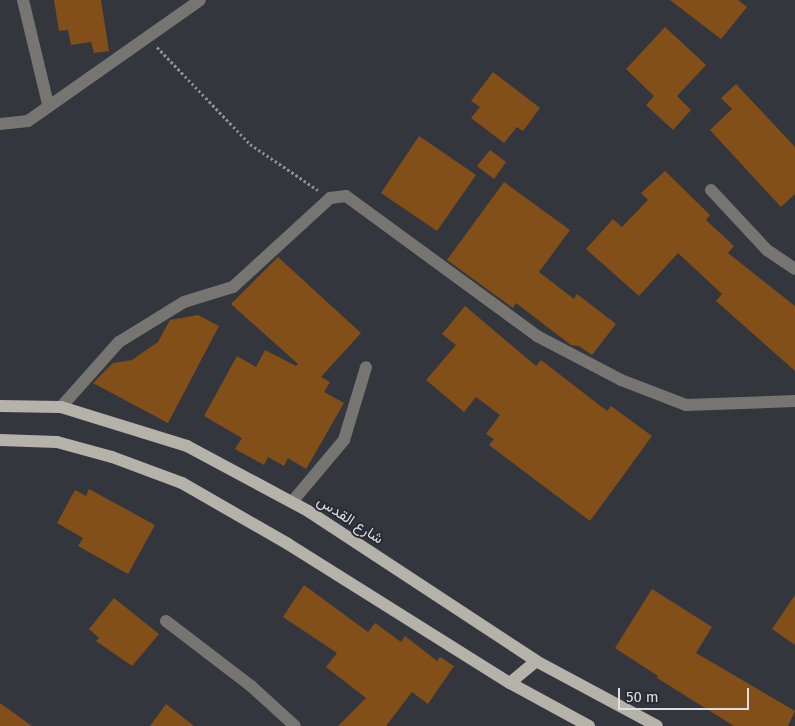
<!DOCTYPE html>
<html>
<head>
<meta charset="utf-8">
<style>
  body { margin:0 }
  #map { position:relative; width:795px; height:726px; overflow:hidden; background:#34363e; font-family:"Fira Sans",Vazirmatn,sans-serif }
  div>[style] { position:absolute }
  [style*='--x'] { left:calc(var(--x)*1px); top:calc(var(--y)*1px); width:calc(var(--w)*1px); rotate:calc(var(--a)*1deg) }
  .building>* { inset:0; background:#824f18 }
  .path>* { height:3px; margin-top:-1.5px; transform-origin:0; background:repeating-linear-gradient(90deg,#8e9096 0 2.5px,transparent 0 5px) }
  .minor>* { height:12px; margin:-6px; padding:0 6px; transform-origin:6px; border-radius:6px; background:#767571 }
  .major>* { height:12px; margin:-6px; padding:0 6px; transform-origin:6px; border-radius:6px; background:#b5b2aa }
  span { translate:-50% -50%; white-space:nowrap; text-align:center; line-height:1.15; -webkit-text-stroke:4px #2a2c33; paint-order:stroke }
  .street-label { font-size:15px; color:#dddfe4 }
  .scale { position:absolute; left:618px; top:688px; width:131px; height:22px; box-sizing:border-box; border:2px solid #dddfe4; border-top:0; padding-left:6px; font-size:15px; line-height:18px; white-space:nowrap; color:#dddfe4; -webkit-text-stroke:4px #2a2c33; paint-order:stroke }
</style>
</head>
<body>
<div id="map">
  <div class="building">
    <i style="clip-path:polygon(54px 0,101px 0,109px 51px,94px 53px,91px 42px,71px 45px,68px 30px,59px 31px)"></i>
    <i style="clip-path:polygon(670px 0,738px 0,747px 7px,721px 39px)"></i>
    <i style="clip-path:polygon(665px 27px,706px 65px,677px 96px,691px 110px,673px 130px,646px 105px,654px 96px,626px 69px)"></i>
    <i style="clip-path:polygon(493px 72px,540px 108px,523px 131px,517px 127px,504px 143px,471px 118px,480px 107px,471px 101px)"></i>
    <i style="clip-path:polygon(736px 84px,795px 147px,795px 194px,781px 207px,710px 130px,732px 109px,721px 98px)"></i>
    <i style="clip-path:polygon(419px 136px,476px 175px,437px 231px,381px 193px)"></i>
    <i style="clip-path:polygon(490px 150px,506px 162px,494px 179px,477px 166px)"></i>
    <i style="clip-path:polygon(665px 171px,710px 215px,706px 220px,734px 246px,728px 253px,795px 306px,795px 371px,716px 301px,722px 294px,678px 253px,639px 296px,586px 249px,613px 219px,622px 227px,648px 200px,641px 193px)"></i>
    <i style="clip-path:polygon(504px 182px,570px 230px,539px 272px,574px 299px,577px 294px,616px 324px,592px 355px,579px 346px,571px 345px,516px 303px,513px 308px,447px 260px)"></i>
    <i style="clip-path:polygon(278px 257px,361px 333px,321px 377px,330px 382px,324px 392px,344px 403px,306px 469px,288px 458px,284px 466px,268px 457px,264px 465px,235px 449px,242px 438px,204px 416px,237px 356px,256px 367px,265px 350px,296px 366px,298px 364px,231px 304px)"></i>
    <i style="clip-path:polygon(465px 306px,536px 366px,541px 360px,607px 411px,611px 406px,652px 436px,590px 521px,489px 445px,494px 439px,486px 434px,500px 415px,476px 397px,464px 412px,426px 380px,456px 345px,442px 334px)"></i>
    <i style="clip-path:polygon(198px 315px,219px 326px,168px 423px,93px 383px,113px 363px,132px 360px,158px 342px,170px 320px)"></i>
    <i style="clip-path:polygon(89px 489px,155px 525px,128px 574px,78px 546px,83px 538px,57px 523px,75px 490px,86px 496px)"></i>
    <i style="clip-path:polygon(304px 585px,368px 632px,375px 623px,401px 642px,405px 636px,437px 661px,440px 657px,454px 666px,428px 704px,412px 692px,386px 726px,338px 726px,366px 698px,326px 667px,337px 653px,283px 617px)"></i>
    <i style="clip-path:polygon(652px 589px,712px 627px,696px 653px,795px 711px,788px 726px,734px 726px,657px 678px,658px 676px,615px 648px)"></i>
    <i style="clip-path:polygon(795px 595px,795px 645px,772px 629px)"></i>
    <i style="clip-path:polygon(114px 598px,159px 634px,132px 666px,96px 641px,99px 638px,89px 629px)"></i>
    <i style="clip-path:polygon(0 703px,32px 726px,0 726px)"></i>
    <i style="clip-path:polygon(166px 704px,194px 726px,150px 726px)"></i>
  </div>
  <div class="path">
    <i style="--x:157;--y:47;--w:134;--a:46.2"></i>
    <i style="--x:250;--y:144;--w:82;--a:34.1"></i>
  </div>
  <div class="minor">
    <i style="--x:23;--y:0;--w:107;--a:76.5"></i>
    <i style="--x:0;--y:124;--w:28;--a:-6"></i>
    <i style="--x:28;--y:121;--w:210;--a:-35.1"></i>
    <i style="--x:711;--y:190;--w:82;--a:47"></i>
    <i style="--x:767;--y:250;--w:34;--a:34"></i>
    <i style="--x:61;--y:407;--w:87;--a:-48.3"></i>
    <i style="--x:119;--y:342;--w:76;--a:-31.6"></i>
    <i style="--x:184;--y:302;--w:51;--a:-17"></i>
    <i style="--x:233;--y:287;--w:132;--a:-42.5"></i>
    <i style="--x:330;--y:198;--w:16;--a:-7"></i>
    <i style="--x:346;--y:196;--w:237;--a:36.2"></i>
    <i style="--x:537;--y:336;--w:95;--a:27.6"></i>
    <i style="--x:621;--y:380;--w:70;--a:21"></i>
    <i style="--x:686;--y:405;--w:109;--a:-2.1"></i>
    <i style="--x:292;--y:502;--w:81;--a:-50"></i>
    <i style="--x:344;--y:440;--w:76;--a:-73.2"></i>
    <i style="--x:166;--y:621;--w:107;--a:37.4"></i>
    <i style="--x:251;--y:686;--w:59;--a:42.3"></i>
  </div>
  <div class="major">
    <i style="--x:0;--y:406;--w:61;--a:0.9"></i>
    <i style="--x:61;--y:407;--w:132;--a:17.2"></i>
    <i style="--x:187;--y:446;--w:137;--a:28.2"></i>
    <i style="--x:308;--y:511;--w:273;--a:33.3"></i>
    <i style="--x:536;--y:661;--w:137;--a:28.2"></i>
    <i style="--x:0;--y:440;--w:57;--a:2"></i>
    <i style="--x:57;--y:442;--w:57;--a:15.3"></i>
    <i style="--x:112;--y:457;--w:75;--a:20.4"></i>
    <i style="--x:182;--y:483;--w:122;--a:29.9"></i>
    <i style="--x:288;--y:544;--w:262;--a:32.1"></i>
    <i style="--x:510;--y:683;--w:90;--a:28.6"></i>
    <i style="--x:510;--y:683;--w:34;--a:-40"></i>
  </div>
  <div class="street-label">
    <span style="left:350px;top:520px;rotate:33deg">شارع القدس</span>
  </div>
  <div class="scale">50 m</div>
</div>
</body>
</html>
